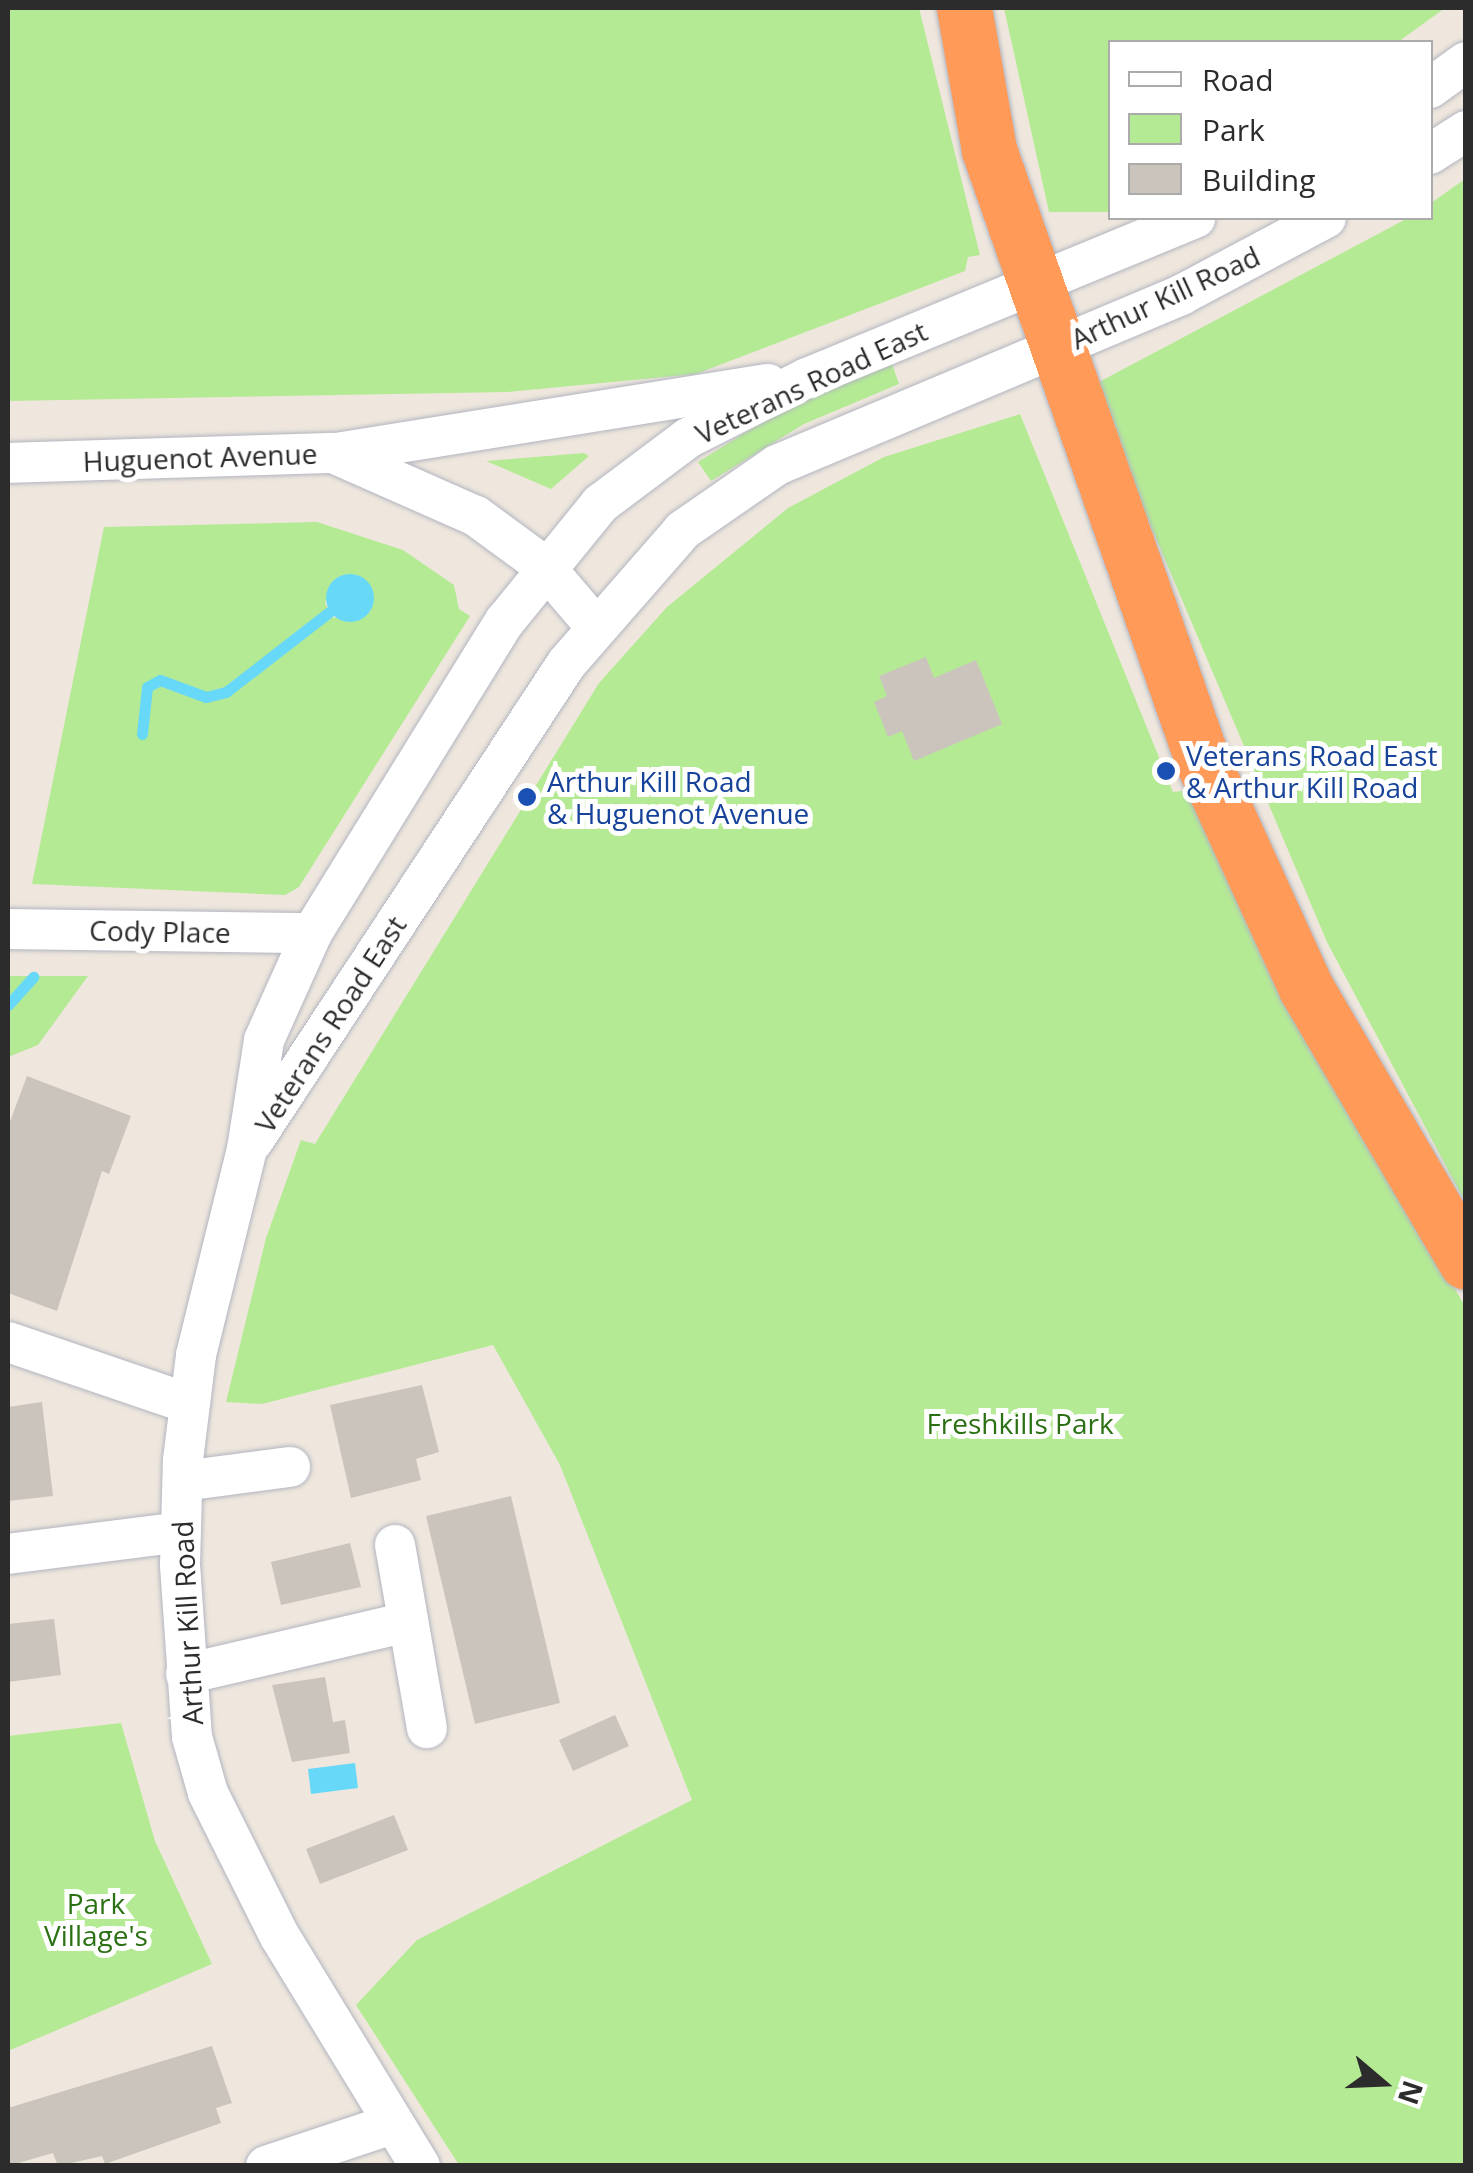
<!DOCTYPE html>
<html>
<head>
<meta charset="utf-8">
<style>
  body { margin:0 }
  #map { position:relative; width:1473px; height:2173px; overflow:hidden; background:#efe7dd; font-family:"Open Sans",sans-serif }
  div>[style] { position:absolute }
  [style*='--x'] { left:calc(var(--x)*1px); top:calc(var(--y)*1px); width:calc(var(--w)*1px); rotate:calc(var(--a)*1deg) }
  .green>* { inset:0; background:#b5ea95 }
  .water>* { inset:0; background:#68d8f9 }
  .round { border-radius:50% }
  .stream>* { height:11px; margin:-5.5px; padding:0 5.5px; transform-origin:5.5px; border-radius:5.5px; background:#68d8f9 }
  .building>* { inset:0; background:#cac4bd }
  .roads { filter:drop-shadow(0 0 2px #b1b5c1) drop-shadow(0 0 2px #b1b5c1) }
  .minor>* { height:40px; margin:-20px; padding:0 20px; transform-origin:20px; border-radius:20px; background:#fff }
  .highway>* { height:55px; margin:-27.5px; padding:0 27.5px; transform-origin:27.5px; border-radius:27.5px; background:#ff9a58 }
  .dots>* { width:28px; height:28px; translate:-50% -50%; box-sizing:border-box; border:5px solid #fff; border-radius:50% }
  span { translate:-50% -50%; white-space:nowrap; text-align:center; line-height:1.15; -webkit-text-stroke:10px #fff; paint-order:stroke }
  .street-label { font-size:28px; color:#2c2c2c }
  .transit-label { font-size:28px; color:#164399 }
  .left { translate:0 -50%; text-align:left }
  .park-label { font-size:28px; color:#2b7114 }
  .frame { position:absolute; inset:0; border:10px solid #2c2c2c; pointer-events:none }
  .legend { position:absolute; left:1108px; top:40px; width:325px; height:180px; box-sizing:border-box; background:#fff; border:2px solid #ababab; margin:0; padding:12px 18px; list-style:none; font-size:30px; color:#2c2c2c }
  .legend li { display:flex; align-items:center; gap:20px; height:50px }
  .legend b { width:50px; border:2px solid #ababab }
  .north { position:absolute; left:1333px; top:2033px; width:100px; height:100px; -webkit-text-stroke:8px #fff; paint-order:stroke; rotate:109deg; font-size:28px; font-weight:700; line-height:40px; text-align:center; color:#2c2c2c }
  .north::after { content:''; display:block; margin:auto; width:35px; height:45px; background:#2c2c2c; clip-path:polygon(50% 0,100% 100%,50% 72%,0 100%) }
</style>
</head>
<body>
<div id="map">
  <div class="green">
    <i style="clip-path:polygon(8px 8px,919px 8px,980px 255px,968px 257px,965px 271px,696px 374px,508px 392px,8px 401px)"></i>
    <i style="clip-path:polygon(1004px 8px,1445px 8px,1398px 42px,1110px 42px,1110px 212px,1049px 212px)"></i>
    <i style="clip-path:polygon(1465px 179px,1465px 1202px,1327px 942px,1094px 392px,1099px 382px,1408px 218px,1430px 218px,1431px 203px)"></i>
    <i style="clip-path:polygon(891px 361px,899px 384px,804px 424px,711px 481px,698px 462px,790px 405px)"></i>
    <i style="clip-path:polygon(1020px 414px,1173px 792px,1190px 790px,1331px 1080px,1465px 1306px,1465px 2165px,459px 2165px,356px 2005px,417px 1940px,692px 1800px,560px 1465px,493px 1345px,262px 1404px,226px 1402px,266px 1238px,301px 1140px,315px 1144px,599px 683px,667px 607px,788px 508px,884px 457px)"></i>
    <i style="clip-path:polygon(589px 456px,551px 489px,486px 461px,584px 453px)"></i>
    <i style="clip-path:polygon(evenodd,317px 522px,403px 550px,454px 585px,459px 609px,470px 616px,299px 887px,285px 895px,32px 884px,104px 527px,317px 522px,338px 577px,371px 611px,356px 621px,331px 617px,325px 602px,338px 577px)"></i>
    <i style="clip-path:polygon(8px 976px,88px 976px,38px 1045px,8px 1057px)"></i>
    <i style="clip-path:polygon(121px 1723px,155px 1841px,212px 1964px,8px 2051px,8px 1736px)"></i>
  </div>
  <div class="water">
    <i class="round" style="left:326px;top:574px;width:48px;height:48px"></i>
    <i style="clip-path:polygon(355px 1763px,358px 1788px,311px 1794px,308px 1769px)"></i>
  </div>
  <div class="stream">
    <i style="--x:142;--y:734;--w:47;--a:-83.9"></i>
    <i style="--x:147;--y:687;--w:15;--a:-28"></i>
    <i style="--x:160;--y:680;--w:49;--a:20.3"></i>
    <i style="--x:206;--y:697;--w:21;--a:-14"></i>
    <i style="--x:226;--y:692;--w:130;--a:-37.8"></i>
    <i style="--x:8;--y:1005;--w:38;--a:-48"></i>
  </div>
  <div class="building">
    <i style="clip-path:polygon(926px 657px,934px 678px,976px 660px,1002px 724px,914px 761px,902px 731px,888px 737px,874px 702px,887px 696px,879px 676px)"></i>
    <i style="clip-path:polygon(27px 1076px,131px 1116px,109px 1174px,102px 1171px,57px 1311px,8px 1293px,8px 1127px)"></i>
    <i style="clip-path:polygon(422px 1385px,439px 1452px,416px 1459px,421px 1480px,351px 1498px,330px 1405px)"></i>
    <i style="clip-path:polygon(42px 1402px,53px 1496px,8px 1501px,8px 1407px)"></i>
    <i style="clip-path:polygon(511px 1496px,560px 1703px,475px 1724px,426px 1516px)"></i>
    <i style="clip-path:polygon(350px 1543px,361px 1587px,281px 1605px,271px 1562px)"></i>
    <i style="clip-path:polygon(54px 1619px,61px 1675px,8px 1682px,8px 1624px)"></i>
    <i style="clip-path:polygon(325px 1677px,333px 1722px,345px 1720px,350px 1753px,292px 1762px,272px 1685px)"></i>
    <i style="clip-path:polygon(615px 1715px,629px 1746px,573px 1771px,559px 1740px)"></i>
    <i style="clip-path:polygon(394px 1815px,408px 1850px,320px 1884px,306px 1849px)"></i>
    <i style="clip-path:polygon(212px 2046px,232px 2103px,216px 2108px,221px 2123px,105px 2164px,102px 2156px,58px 2166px,53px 2153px,8px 2166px,8px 2108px)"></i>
  </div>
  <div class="roads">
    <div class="minor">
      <i style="--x:1430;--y:88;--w:44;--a:-35.8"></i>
      <i style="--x:1430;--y:154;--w:43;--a:-32.6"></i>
      <i style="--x:342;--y:452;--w:431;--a:-9.1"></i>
      <i style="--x:8;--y:463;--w:325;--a:-1.8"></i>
      <i style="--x:333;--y:453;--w:156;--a:23.8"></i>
      <i style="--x:476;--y:516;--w:83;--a:36.2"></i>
      <i style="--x:543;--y:565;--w:82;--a:49.5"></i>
      <i style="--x:8;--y:929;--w:304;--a:0.8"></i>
      <i style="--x:253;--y:1141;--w:572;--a:-56.7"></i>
      <i style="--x:567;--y:663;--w:176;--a:-48.9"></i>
      <i style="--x:683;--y:530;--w:114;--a:-34.7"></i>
      <i style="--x:777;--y:465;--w:438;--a:-22.8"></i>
      <i style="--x:1181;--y:295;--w:164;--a:-28"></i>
      <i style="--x:8;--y:1342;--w:192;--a:18.8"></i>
      <i style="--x:183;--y:1481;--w:108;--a:-7.5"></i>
      <i style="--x:395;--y:1545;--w:186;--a:80.1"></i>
      <i style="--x:8;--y:1554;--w:174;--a:-7.2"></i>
      <i style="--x:186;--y:1674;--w:224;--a:-13.2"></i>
      <i style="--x:266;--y:2166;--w:133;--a:-18.4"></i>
      <i style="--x:420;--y:2166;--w:268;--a:-121.4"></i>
      <i style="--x:280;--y:1937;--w:161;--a:-116.6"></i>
      <i style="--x:208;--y:1793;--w:58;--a:-105.9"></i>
      <i style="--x:192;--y:1737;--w:172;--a:-94"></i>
      <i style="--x:180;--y:1565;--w:105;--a:-88.4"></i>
      <i style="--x:183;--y:1460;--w:106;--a:-82.9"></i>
      <i style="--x:196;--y:1355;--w:212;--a:-76.1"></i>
      <i style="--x:247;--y:1149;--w:110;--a:-81.1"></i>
      <i style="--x:264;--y:1040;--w:117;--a:-65.8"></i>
      <i style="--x:312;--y:933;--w:367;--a:-58.3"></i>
      <i style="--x:505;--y:621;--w:151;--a:-50.9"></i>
      <i style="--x:600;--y:504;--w:110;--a:-36.9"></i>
      <i style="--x:688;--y:438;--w:133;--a:-26.8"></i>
      <i style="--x:807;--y:378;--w:420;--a:-22.4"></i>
    </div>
    <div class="highway">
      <i style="--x:964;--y:8;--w:144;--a:80"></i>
      <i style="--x:989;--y:150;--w:648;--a:70.73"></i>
      <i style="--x:1203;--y:762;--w:248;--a:65.5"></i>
      <i style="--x:1306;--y:988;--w:317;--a:59.7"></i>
    </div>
  </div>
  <div class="dots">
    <i style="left:1166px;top:771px;background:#1a4fb4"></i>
    <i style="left:527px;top:797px;background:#1a4fb4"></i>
  </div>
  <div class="street-label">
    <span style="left:1165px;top:297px;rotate:-25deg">Arthur Kill Road</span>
    <span style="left:811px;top:382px;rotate:-25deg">Veterans Road East</span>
    <span style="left:200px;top:457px;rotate:-2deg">Huguenot Avenue</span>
    <span style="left:160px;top:931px;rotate:1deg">Cody Place</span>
    <span style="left:330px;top:1024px;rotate:-57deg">Veterans Road East</span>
    <span style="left:187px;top:1623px;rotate:-93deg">Arthur Kill Road</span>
  </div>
  <div class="transit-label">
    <span class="left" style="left:1186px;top:771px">Veterans Road East<br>&amp; Arthur Kill Road</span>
    <span class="left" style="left:547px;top:797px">Arthur Kill Road<br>&amp; Huguenot Avenue</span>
  </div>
  <div class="park-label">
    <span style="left:1020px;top:1423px">Freshkills Park</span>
    <span style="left:96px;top:1919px">Park<br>Village's</span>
  </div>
  <div class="frame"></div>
  <ul class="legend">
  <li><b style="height:12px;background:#fff"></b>Road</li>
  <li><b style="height:28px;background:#b5ea95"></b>Park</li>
  <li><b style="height:28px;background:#cac4bd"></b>Building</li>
  </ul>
  <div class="north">N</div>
</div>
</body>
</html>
